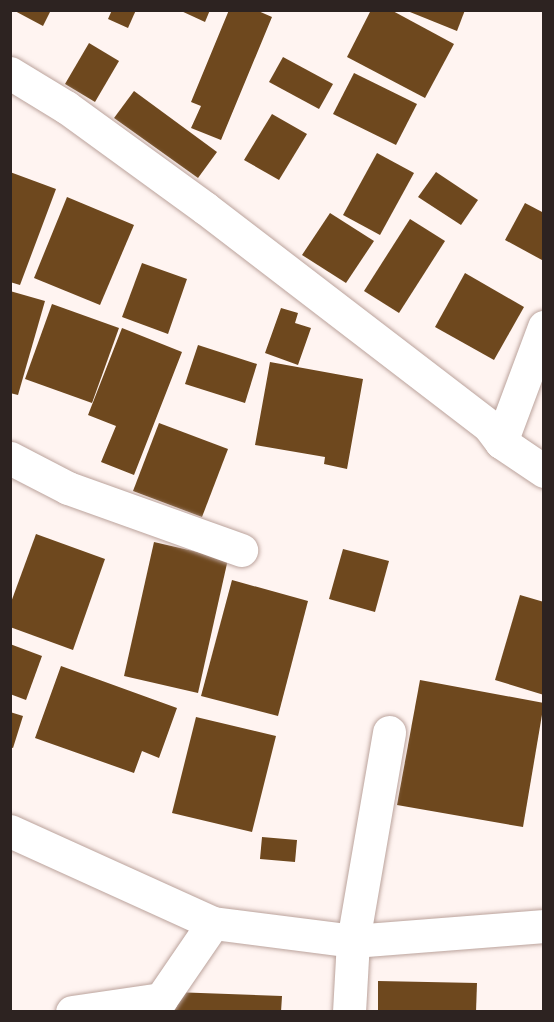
<!DOCTYPE html>
<html>
<head>
<meta charset="utf-8">
<style>
  body { margin:0 }
  #map { position:relative; width:554px; height:1022px; overflow:hidden; background:#fff4f1; font-family:"Alegreya Sans",sans-serif }
  div>[style] { position:absolute }
  [style*='--x'] { left:calc(var(--x)*1px); top:calc(var(--y)*1px); width:calc(var(--w)*1px); rotate:calc(var(--a)*1deg) }
  .building>* { inset:0; background:#6e481e }
  .roads { filter:drop-shadow(0 0 2px #bba39c) drop-shadow(0 0 2px #bba39c) }
  .street>* { height:33px; margin:-16.5px; padding:0 16.5px; transform-origin:16.5px; border-radius:16.5px; background:#fff }
  .secondary>* { height:33px; margin:-16.5px; padding:0 16.5px; transform-origin:16.5px; border-radius:16.5px; background:#fff }
  span { translate:-50% -50%; white-space:nowrap; text-align:center; line-height:1.15; -webkit-text-stroke:6px #fff; paint-order:stroke }
  .frame { position:absolute; inset:0; border:12px solid #2d2321; pointer-events:none }
</style>
</head>
<body>
<div id="map">
  <div class="building">
    <i style="clip-path:polygon(13px 10px,51px 10px,43px 26px)"></i>
    <i style="clip-path:polygon(112px 10px,136px 10px,128px 28px,108px 19px)"></i>
    <i style="clip-path:polygon(179px 10px,210px 10px,205px 22px)"></i>
    <i style="clip-path:polygon(229px 10px,256px 10px,272px 17px,221px 140px,191px 128px,201px 106px,191px 102px)"></i>
    <i style="clip-path:polygon(371px 10px,391px 10px,454px 44px,425px 98px,347px 57px)"></i>
    <i style="clip-path:polygon(405px 10px,465px 10px,457px 31px)"></i>
    <i style="clip-path:polygon(89px 43px,119px 61px,95px 102px,65px 84px)"></i>
    <i style="clip-path:polygon(283px 57px,333px 84px,319px 109px,269px 82px)"></i>
    <i style="clip-path:polygon(354px 73px,417px 104px,396px 145px,333px 114px)"></i>
    <i style="clip-path:polygon(134px 91px,217px 152px,198px 178px,114px 118px)"></i>
    <i style="clip-path:polygon(272px 114px,307px 134px,279px 180px,244px 160px)"></i>
    <i style="clip-path:polygon(377px 153px,414px 173px,380px 235px,343px 215px)"></i>
    <i style="clip-path:polygon(10px 172px,56px 189px,20px 285px,10px 282px)"></i>
    <i style="clip-path:polygon(436px 172px,478px 200px,461px 225px,418px 197px)"></i>
    <i style="clip-path:polygon(67px 197px,134px 225px,100px 305px,34px 278px)"></i>
    <i style="clip-path:polygon(525px 203px,544px 213px,542px 260px,505px 240px)"></i>
    <i style="clip-path:polygon(330px 213px,374px 241px,346px 283px,302px 255px)"></i>
    <i style="clip-path:polygon(410px 219px,445px 241px,399px 313px,364px 291px)"></i>
    <i style="clip-path:polygon(142px 263px,187px 279px,168px 334px,122px 317px)"></i>
    <i style="clip-path:polygon(465px 273px,524px 307px,494px 360px,435px 327px)"></i>
    <i style="clip-path:polygon(10px 291px,45px 301px,18px 395px,10px 393px)"></i>
    <i style="clip-path:polygon(52px 304px,119px 328px,92px 403px,25px 379px)"></i>
    <i style="clip-path:polygon(281px 308px,298px 313px,295px 323px,311px 328px,298px 365px,265px 353px)"></i>
    <i style="clip-path:polygon(122px 328px,182px 352px,134px 475px,101px 462px,116px 426px,88px 415px)"></i>
    <i style="clip-path:polygon(198px 345px,257px 364px,245px 403px,185px 384px)"></i>
    <i style="clip-path:polygon(270px 362px,363px 379px,347px 469px,324px 464px,325px 457px,255px 445px)"></i>
    <i style="clip-path:polygon(159px 423px,228px 449px,202px 517px,133px 491px)"></i>
    <i style="clip-path:polygon(36px 534px,105px 559px,73px 650px,10px 627px,10px 605px)"></i>
    <i style="clip-path:polygon(154px 542px,228px 559px,198px 693px,124px 676px)"></i>
    <i style="clip-path:polygon(343px 549px,389px 561px,375px 612px,329px 599px)"></i>
    <i style="clip-path:polygon(232px 580px,308px 601px,278px 716px,201px 696px)"></i>
    <i style="clip-path:polygon(520px 595px,544px 602px,544px 695px,495px 680px)"></i>
    <i style="clip-path:polygon(10px 644px,42px 656px,26px 700px,10px 694px)"></i>
    <i style="clip-path:polygon(61px 666px,177px 708px,159px 758px,142px 751px,134px 773px,35px 738px)"></i>
    <i style="clip-path:polygon(420px 680px,544px 703px,523px 827px,397px 805px)"></i>
    <i style="clip-path:polygon(10px 712px,23px 716px,13px 748px,10px 747px)"></i>
    <i style="clip-path:polygon(196px 717px,276px 736px,252px 832px,172px 813px)"></i>
    <i style="clip-path:polygon(262px 837px,297px 840px,295px 862px,260px 859px)"></i>
    <i style="clip-path:polygon(378px 981px,477px 983px,476px 1012px,378px 1012px)"></i>
    <i style="clip-path:polygon(173px 992px,282px 996px,281px 1012px,172px 1012px)"></i>
  </div>
  <div class="roads">
    <div class="street">
      <i style="--x:10;--y:73;--w:66;--a:31.3"></i>
      <i style="--x:66;--y:107;--w:172;--a:36"></i>
      <i style="--x:205;--y:208;--w:358;--a:37.5"></i>
      <i style="--x:489;--y:426;--w:20;--a:53"></i>
      <i style="--x:501;--y:442;--w:52;--a:34"></i>
      <i style="--x:501;--y:442;--w:123;--a:-69.5"></i>
      <i style="--x:10;--y:458;--w:65;--a:27.3"></i>
      <i style="--x:68;--y:488;--w:184;--a:19.7"></i>
      <i style="--x:72;--y:1012;--w:90;--a:-8.3"></i>
      <i style="--x:161;--y:999;--w:92;--a:-55.6"></i>
      <i style="--x:349;--y:1012;--w:71;--a:-86.8"></i>
      <i style="--x:353;--y:941;--w:212;--a:-80.2"></i>
    </div>
    <div class="secondary">
      <i style="--x:10;--y:831;--w:223;--a:24.4"></i>
      <i style="--x:213;--y:923;--w:141;--a:7.3"></i>
      <i style="--x:353;--y:941;--w:192;--a:-4.5"></i>
    </div>
  </div>
  <div class="frame"></div>
</div>
</body>
</html>
